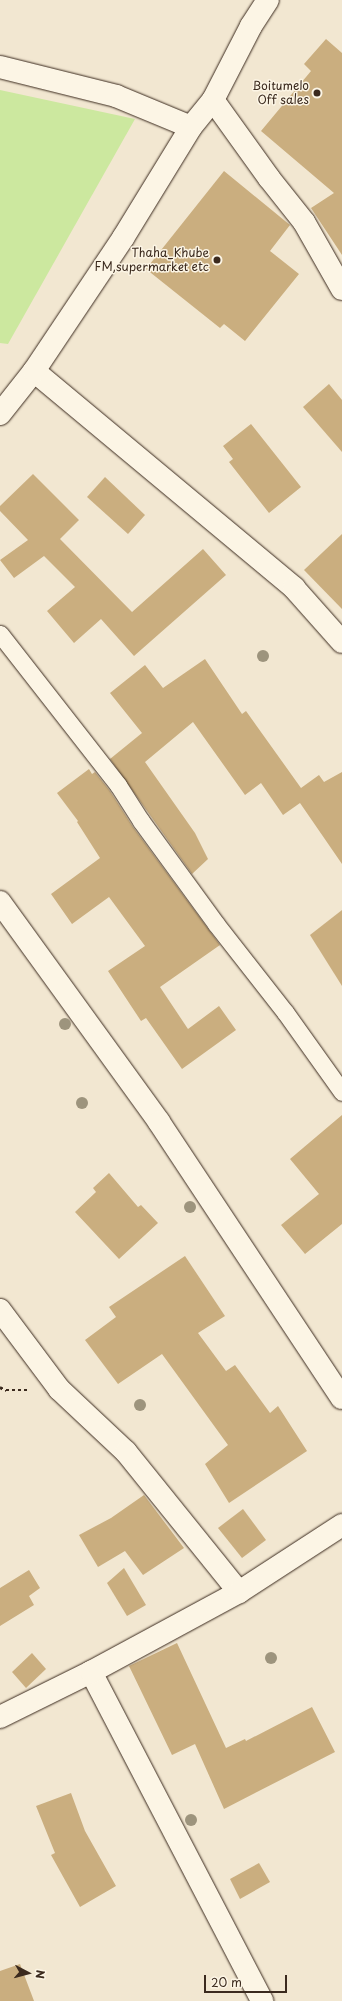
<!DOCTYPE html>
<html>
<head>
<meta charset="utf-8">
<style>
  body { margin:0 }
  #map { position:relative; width:342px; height:2001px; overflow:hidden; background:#f2e7d1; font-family:"Playpen Sans",sans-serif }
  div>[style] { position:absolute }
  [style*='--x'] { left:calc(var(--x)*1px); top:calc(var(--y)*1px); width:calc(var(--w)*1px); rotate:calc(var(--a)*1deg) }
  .green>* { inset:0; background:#cce89f }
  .building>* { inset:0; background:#caae7f }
  .path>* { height:2.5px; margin-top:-1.25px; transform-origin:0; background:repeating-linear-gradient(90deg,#3b2a1e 0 3px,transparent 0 6px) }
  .roads { filter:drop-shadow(0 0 1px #3b2a1e) drop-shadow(0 0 1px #3b2a1e) }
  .service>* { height:17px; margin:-8.5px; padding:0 8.5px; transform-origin:8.5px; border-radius:8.5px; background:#fcf5e5 }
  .minor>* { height:22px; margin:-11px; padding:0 11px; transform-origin:11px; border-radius:11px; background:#fcf5e5 }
  .tertiary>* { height:22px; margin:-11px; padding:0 11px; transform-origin:11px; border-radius:11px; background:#fcf5e5 }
  .secondary>* { height:22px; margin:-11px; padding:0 11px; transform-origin:11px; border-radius:11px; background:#fcf5e5 }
  .trees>* { width:12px; height:12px; margin:-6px; border-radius:50%; background:#9d947d }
  .dots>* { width:11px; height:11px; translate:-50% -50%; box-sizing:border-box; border:2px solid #fcf5e5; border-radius:50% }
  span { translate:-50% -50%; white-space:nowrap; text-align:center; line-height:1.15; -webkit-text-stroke:3px #fcf5e5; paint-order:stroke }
  .poi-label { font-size:12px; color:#3b2a1e }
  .right { translate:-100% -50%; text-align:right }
  .north { position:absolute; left:8px; top:1953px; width:40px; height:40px; -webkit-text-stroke:3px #fcf5e5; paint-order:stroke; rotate:96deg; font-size:11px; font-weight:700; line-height:16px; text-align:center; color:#3b2a1e }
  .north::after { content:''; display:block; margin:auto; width:14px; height:18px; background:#3b2a1e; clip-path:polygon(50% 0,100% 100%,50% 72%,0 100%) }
  .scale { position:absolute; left:204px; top:1975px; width:83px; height:18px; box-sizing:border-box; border:2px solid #3b2a1e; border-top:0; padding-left:5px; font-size:12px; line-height:14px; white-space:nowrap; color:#3b2a1e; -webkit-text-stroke:3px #fcf5e5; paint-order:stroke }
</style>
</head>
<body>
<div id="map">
  <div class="green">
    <i style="clip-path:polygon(0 90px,135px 119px,8px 344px,0 343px)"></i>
  </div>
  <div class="building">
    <i style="clip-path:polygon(326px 39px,342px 53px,342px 255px,311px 208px,334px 193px,261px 131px,311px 71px,304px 64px)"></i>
    <i style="clip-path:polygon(224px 171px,290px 225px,270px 251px,299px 274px,245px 341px,224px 324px,220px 328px,146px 269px)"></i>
    <i style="clip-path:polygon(329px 384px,342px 400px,342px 452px,303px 407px)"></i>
    <i style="clip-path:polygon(251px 424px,301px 487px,269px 513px,229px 462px,233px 459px,223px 446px)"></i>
    <i style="clip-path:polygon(33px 474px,79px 520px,60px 539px,132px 612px,203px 549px,226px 575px,134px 656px,101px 619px,74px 643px,47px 611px,75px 587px,44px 556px,14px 578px,0 560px,28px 540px,0 511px,0 506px)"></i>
    <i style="clip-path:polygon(105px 477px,145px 515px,128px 534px,87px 497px)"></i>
    <i style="clip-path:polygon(342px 534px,342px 609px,304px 570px)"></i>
    <i style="clip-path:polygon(205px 659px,242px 714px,246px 711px,301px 788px,319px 775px,324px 782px,342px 772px,342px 864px,300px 803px,283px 815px,261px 783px,245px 795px,193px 722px,145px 762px,195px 833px,208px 859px,192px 874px,110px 759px,142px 733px,110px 693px,145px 665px,163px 688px)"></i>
    <i style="clip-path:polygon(89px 769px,92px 774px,95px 772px,110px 791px,133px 827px,220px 945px,160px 987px,188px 1029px,219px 1006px,236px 1030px,182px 1069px,146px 1018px,141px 1021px,108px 971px,145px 946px,109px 897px,72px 924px,51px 894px,100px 858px,77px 822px,78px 821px,57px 793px)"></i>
    <i style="clip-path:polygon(342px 910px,342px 986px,310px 935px)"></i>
    <i style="clip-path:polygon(342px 1115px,342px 1224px,305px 1254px,281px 1225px,319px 1194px,290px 1159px)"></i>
    <i style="clip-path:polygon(109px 1173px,138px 1207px,141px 1205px,158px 1223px,119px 1259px,75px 1212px,96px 1192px,93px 1188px)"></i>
    <i style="clip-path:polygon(185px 1256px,225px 1316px,198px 1333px,226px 1371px,235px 1365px,270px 1413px,278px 1406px,307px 1451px,229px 1503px,205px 1464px,228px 1445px,162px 1354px,118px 1384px,85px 1340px,116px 1317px,109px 1307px)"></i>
    <i style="clip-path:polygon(144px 1495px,184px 1548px,143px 1575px,125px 1551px,98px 1567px,79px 1535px,111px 1518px)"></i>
    <i style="clip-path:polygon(243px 1509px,266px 1540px,242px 1558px,218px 1528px)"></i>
    <i style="clip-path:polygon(124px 1568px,146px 1605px,127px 1616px,107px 1583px)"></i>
    <i style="clip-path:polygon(29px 1570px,40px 1588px,29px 1596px,34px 1605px,0 1626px,0 1588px)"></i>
    <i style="clip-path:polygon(177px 1643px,226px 1748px,245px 1739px,246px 1741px,312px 1707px,335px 1752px,224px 1809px,195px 1744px,172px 1755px,129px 1666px)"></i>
    <i style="clip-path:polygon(32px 1653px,46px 1669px,26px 1688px,12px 1672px)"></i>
    <i style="clip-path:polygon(71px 1793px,85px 1831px,116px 1886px,80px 1907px,51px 1855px,55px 1853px,36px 1806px)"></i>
    <i style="clip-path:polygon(259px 1863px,270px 1882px,240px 1899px,230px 1879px)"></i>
    <i style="clip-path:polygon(20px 1964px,34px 2001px,0 2001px,0 1971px)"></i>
  </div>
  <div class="path">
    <i style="--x:0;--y:1387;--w:7;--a:27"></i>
    <i style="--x:6;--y:1390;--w:23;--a:0"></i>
  </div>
  <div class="roads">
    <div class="service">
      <i style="--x:0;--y:634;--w:192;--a:52"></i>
      <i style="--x:118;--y:785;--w:43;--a:57.4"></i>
      <i style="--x:141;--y:821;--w:127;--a:53.9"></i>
      <i style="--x:216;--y:924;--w:112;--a:51.9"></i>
      <i style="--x:285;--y:1012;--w:98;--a:54.5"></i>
    </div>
    <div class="minor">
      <i style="--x:0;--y:67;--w:120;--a:14"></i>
      <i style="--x:116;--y:96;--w:81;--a:22.5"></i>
      <i style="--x:213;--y:100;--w:96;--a:54.3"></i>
      <i style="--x:269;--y:178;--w:56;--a:51.5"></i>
      <i style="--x:304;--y:222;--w:77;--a:60.4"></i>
      <i style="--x:34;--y:371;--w:339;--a:39.8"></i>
      <i style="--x:294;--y:588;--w:72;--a:48.4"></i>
      <i style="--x:0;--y:1310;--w:99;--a:53.2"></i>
      <i style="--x:59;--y:1389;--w:92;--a:43.2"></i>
      <i style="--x:126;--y:1452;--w:180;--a:51.1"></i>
      <i style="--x:91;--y:1672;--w:371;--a:62.5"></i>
      <i style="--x:0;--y:1717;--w:102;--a:-26.3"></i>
      <i style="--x:91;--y:1672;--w:168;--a:-28.4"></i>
      <i style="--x:239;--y:1592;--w:123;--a:-33"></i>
    </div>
    <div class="tertiary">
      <i style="--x:0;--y:902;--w:271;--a:54.1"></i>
      <i style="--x:159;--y:1122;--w:331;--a:56.5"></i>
    </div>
    <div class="secondary">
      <i style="--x:0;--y:414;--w:55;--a:-51.7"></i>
      <i style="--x:34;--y:371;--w:160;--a:-56.2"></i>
      <i style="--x:123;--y:238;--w:130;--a:-58.5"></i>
      <i style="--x:191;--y:127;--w:35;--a:-51"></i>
      <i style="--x:213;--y:100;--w:83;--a:-62.8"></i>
      <i style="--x:251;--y:26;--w:31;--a:-57"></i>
    </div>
  </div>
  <div class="trees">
    <i style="left:263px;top:656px"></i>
    <i style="left:65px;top:1024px"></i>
    <i style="left:82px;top:1103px"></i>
    <i style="left:190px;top:1207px"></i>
    <i style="left:140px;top:1405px"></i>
    <i style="left:271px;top:1658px"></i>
    <i style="left:191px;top:1820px"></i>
  </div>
  <div class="dots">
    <i style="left:317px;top:93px;background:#3b2a1e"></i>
    <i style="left:217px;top:260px;background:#3b2a1e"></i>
  </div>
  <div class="poi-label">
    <span class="right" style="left:309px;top:93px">Boitumelo<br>Off sales</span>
    <span class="right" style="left:209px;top:260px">Thaha_Khube<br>FM,supermarket etc</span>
  </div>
  <div class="north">N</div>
  <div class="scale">20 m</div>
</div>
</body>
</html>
